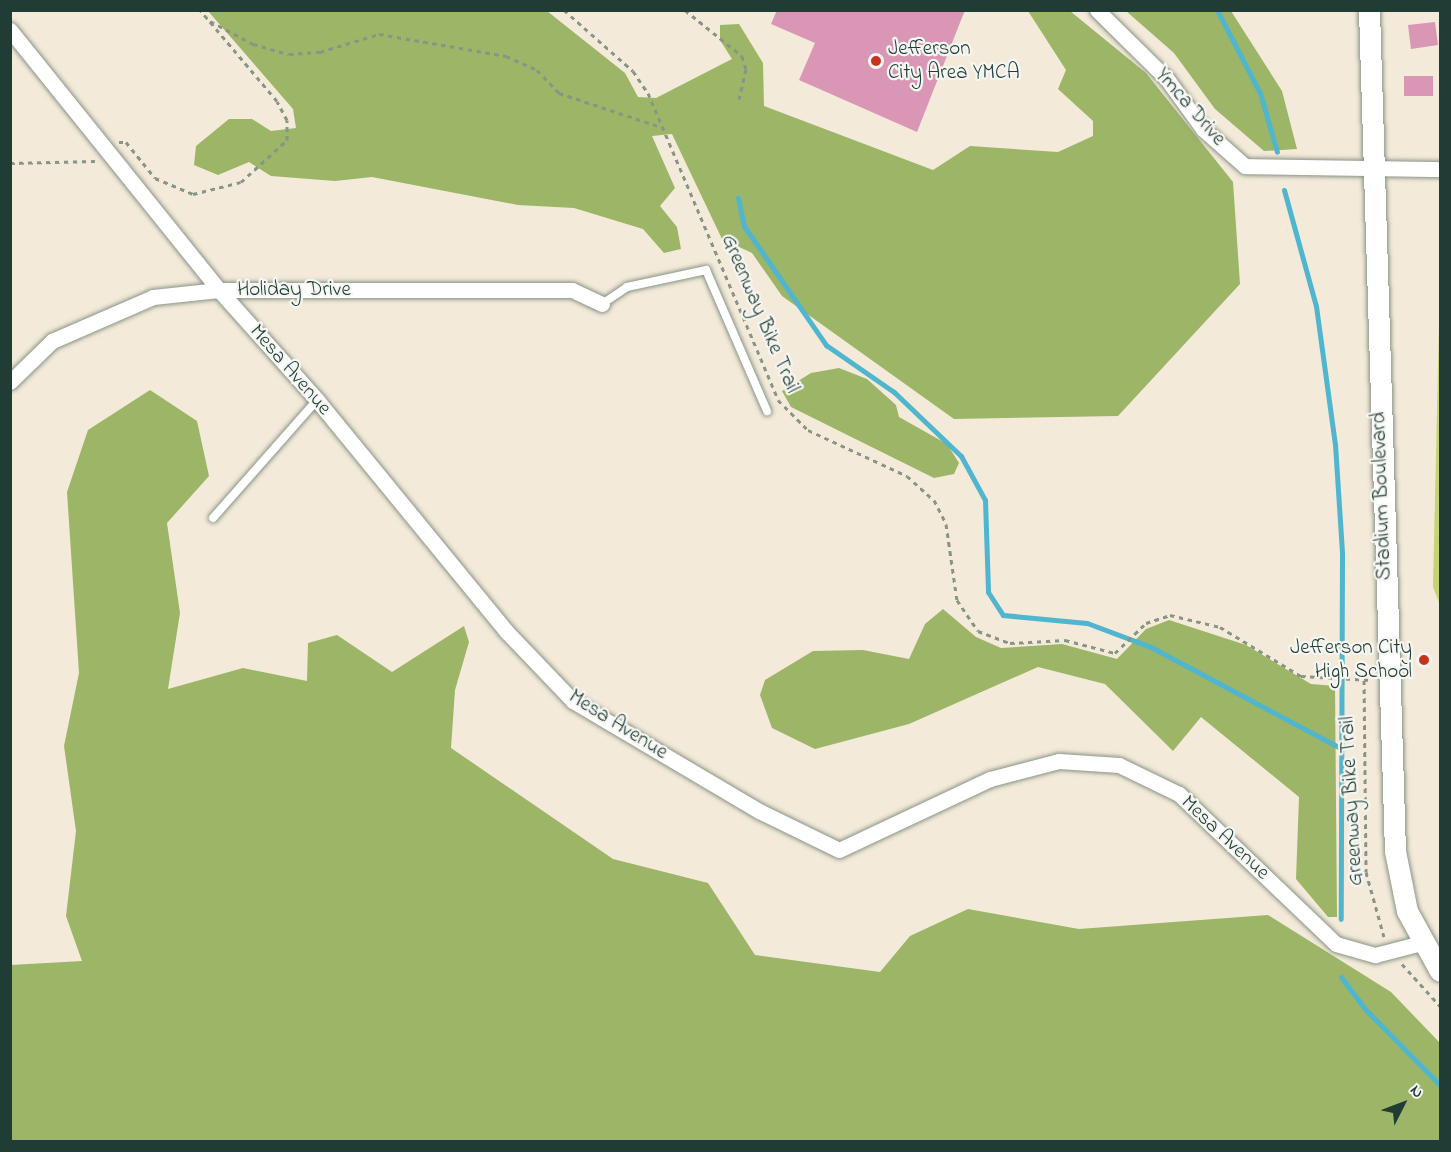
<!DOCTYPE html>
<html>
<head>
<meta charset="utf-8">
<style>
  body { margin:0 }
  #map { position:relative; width:1451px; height:1152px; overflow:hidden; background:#f3ead9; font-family:"Indie Flower",sans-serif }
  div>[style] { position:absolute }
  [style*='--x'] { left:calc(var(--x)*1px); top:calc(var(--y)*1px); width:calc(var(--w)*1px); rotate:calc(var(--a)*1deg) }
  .green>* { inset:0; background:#c6d374 }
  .forest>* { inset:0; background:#9cb566 }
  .stream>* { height:5px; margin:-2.5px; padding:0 2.5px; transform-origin:2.5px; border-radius:2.5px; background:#50b5ce }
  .building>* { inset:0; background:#da96b5 }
  .path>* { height:3px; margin-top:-1.5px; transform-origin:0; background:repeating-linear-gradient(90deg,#899486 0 4.5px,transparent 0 9px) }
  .roads { filter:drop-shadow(0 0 2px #899486) drop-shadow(0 0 2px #899486) }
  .lane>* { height:8px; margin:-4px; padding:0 4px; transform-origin:4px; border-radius:4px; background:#fff }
  .street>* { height:15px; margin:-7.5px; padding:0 7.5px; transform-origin:7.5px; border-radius:7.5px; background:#fff }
  .secondary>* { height:21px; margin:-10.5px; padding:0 10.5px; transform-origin:10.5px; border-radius:10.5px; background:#fff }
  .dots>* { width:16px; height:16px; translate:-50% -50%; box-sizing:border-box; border:3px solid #f6f6f2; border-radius:50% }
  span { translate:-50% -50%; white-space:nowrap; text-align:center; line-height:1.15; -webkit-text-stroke:4.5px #f6f6f2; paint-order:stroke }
  .poi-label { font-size:21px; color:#1f3d34 }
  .left { translate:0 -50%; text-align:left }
  .right { translate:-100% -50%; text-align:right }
  .street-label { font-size:21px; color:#1f3d34 }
  .frame { position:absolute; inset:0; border:12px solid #1f3d34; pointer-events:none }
  .north { position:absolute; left:1373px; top:1074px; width:60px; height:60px; -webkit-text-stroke:4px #f6f6f2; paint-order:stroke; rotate:48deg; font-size:16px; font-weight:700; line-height:24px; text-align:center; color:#1f3d34 }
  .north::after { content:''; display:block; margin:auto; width:21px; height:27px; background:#1f3d34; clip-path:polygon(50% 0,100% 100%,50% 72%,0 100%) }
</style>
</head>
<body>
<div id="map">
  <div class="green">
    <i style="clip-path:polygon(1440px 280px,1440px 605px,1433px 587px)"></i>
  </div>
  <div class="forest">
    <i style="clip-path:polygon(208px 11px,547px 11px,625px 73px,638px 97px,656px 98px,732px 59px,720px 40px,720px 25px,739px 24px,763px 63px,764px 106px,933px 170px,970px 146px,1058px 152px,1093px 136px,1093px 121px,1058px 89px,1066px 70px,1028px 11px,1070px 11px,1146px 73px,1233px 182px,1240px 284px,1118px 416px,954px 419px,782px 296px,752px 253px,722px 239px,672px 134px,652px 136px,675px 188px,660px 206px,677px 227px,681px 249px,664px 253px,643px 229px,574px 208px,518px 205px,372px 177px,335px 181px,271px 176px,249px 162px,218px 175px,194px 165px,196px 146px,229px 119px,252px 119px,271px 131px,296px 128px,293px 109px)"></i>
    <i style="clip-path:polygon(1126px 11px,1231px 11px,1282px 91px,1297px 149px,1264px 151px,1215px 109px,1174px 53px)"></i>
    <i style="clip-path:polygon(839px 368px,867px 379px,896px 405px,899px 417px,947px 444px,959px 463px,954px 474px,934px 478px,791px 407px,782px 391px,811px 373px)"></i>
    <i style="clip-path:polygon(150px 390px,197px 421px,209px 476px,167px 523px,180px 613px,168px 689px,243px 668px,307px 681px,308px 643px,337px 635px,392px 672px,464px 626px,469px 642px,455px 690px,451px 748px,613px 859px,708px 883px,755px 955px,880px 972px,910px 936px,968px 909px,1079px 929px,1268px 915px,1391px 992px,1440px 1043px,1440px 1141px,11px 1141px,11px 965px,82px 961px,66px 916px,76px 831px,64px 746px,79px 673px,67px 492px,88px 430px)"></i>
    <i style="clip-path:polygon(943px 609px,976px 637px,1001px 648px,1062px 644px,1117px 659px,1146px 629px,1169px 620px,1246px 645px,1311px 684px,1335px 686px,1337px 917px,1328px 917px,1296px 879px,1299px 797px,1201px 717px,1173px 751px,1105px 684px,1038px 667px,909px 724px,815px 749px,772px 728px,760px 695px,765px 680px,813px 651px,863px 650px,909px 659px,925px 624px)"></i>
  </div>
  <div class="stream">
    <i style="--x:1217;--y:10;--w:93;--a:62.6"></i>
    <i style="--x:1260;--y:93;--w:61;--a:73.9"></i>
    <i style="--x:1284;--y:190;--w:120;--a:74.6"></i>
    <i style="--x:1316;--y:306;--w:139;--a:82.2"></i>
    <i style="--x:1335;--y:444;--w:109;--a:86.3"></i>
    <i style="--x:1342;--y:553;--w:366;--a:90.2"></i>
    <i style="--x:738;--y:198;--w:29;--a:78"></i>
    <i style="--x:744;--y:226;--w:145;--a:55.4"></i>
    <i style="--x:826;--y:345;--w:83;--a:34.7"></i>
    <i style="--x:894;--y:392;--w:93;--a:43.7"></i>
    <i style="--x:961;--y:456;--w:50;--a:61.4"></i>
    <i style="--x:985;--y:500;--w:92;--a:88.1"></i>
    <i style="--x:988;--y:592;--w:27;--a:57"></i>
    <i style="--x:1003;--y:615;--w:84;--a:5.4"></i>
    <i style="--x:1087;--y:623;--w:68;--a:20.6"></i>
    <i style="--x:1151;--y:647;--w:214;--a:28.1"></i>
    <i style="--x:1341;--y:977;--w:41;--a:52.9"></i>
    <i style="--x:1366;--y:1010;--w:105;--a:45.4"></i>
  </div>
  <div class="building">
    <i style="clip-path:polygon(777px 10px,965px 10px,917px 132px,799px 80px,815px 43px,771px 24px)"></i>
    <i style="clip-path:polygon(1435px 22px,1438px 45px,1411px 49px,1408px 25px)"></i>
    <i style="clip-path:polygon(1404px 76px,1433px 76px,1433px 96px,1404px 96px)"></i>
  </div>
  <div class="path">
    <i style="--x:564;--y:10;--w:92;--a:41.5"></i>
    <i style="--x:633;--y:71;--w:27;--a:56"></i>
    <i style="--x:648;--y:93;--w:333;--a:67"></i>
    <i style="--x:778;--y:400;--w:42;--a:45"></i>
    <i style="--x:808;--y:430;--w:109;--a:24.9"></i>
    <i style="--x:907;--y:476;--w:36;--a:42"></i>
    <i style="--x:934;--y:500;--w:27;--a:63"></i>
    <i style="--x:946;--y:524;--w:77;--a:81.8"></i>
    <i style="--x:957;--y:600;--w:37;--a:56"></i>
    <i style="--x:978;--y:631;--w:34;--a:21"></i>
    <i style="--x:1010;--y:643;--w:55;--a:-3.1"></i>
    <i style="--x:1065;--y:640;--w:52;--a:14.6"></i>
    <i style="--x:1115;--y:653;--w:43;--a:-44.1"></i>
    <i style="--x:1146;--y:623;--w:25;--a:-18"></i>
    <i style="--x:1170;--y:615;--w:51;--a:13.5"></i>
    <i style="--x:1220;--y:627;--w:95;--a:31.2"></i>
    <i style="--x:1301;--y:676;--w:70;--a:3.3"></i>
    <i style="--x:685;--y:10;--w:73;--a:38.9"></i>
    <i style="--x:742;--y:56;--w:14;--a:73"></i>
    <i style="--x:746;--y:69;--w:31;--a:103"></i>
    <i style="--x:210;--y:21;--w:49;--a:28.1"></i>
    <i style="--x:253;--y:44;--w:37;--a:16"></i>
    <i style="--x:289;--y:54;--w:31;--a:-4"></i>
    <i style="--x:320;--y:52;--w:62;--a:-17"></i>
    <i style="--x:379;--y:34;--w:129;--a:9.8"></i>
    <i style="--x:506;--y:56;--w:34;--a:24"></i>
    <i style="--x:537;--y:70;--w:32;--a:46"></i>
    <i style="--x:559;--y:93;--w:108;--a:18.4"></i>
    <i style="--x:119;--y:142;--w:7;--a:0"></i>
    <i style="--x:126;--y:142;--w:46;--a:51.1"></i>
    <i style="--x:155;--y:178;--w:41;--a:22.8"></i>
    <i style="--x:193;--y:194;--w:49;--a:-14"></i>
    <i style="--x:241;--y:182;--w:62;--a:-42.4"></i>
    <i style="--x:287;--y:140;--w:20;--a:-90"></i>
    <i style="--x:287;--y:120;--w:21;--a:-118"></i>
    <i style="--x:277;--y:101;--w:119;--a:-130.2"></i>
    <i style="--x:10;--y:163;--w:85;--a:-1.3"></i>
    <i style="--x:1364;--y:680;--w:192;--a:89.4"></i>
    <i style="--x:1366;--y:872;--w:67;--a:74.5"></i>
    <i style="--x:1402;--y:964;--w:57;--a:47.9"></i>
  </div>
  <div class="roads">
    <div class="lane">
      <i style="--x:602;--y:304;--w:30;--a:-34"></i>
      <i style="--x:627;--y:287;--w:81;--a:-12.1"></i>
      <i style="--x:706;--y:270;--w:154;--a:66.6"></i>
      <i style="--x:213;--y:518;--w:157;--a:-48.6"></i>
    </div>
    <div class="street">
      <i style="--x:1097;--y:10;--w:98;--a:44.6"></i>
      <i style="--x:1167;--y:79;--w:62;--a:54.2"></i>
      <i style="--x:1203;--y:129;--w:56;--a:41.4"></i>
      <i style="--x:1245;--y:166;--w:195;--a:0.9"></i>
      <i style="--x:10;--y:30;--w:334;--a:51.2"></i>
      <i style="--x:219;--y:290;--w:147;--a:48.3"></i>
      <i style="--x:317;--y:400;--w:300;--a:50.7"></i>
      <i style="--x:507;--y:632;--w:95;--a:46.3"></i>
      <i style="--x:573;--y:701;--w:216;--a:30.6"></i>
      <i style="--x:759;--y:811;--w:89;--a:26"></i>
      <i style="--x:839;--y:850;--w:167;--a:-25.2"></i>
      <i style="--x:990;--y:779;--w:71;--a:-14.6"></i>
      <i style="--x:1059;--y:761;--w:60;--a:3.8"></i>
      <i style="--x:1119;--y:765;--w:67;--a:25.8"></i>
      <i style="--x:1179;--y:794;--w:217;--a:43.7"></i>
      <i style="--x:1336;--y:944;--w:41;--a:15.8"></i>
      <i style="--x:1375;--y:955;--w:48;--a:-14.6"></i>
      <i style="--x:10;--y:382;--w:59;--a:-44.3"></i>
      <i style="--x:52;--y:341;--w:110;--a:-23.5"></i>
      <i style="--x:153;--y:297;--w:66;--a:-6.1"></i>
      <i style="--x:219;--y:290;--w:353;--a:0"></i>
      <i style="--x:572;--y:290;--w:33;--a:25"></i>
    </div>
    <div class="secondary">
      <i style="--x:1369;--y:10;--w:841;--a:88.23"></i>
      <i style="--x:1395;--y:851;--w:61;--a:78.7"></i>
      <i style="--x:1407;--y:911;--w:68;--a:61.2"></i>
    </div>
  </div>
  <div class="dots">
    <i style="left:876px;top:61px;background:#c8321e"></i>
    <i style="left:1424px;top:660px;background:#c8321e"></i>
  </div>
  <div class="poi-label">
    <span class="left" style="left:888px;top:61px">Jefferson<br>City Area YMCA</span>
    <span class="right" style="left:1412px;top:660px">Jefferson City<br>High School</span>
  </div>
  <div class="street-label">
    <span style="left:1190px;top:107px;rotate:49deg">Ymca Drive</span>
    <span style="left:294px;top:290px">Holiday Drive</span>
    <span style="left:760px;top:314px;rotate:67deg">Greenway Bike Trail</span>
    <span style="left:290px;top:370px;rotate:49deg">Mesa Avenue</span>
    <span style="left:1382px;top:496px;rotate:-92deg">Stadium Boulevard</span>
    <span style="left:618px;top:725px;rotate:32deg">Mesa Avenue</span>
    <span style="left:1352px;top:801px;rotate:-93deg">Greenway Bike Trail</span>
    <span style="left:1225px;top:838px;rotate:43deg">Mesa Avenue</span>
  </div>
  <div class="frame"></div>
  <div class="north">N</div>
</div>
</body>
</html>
